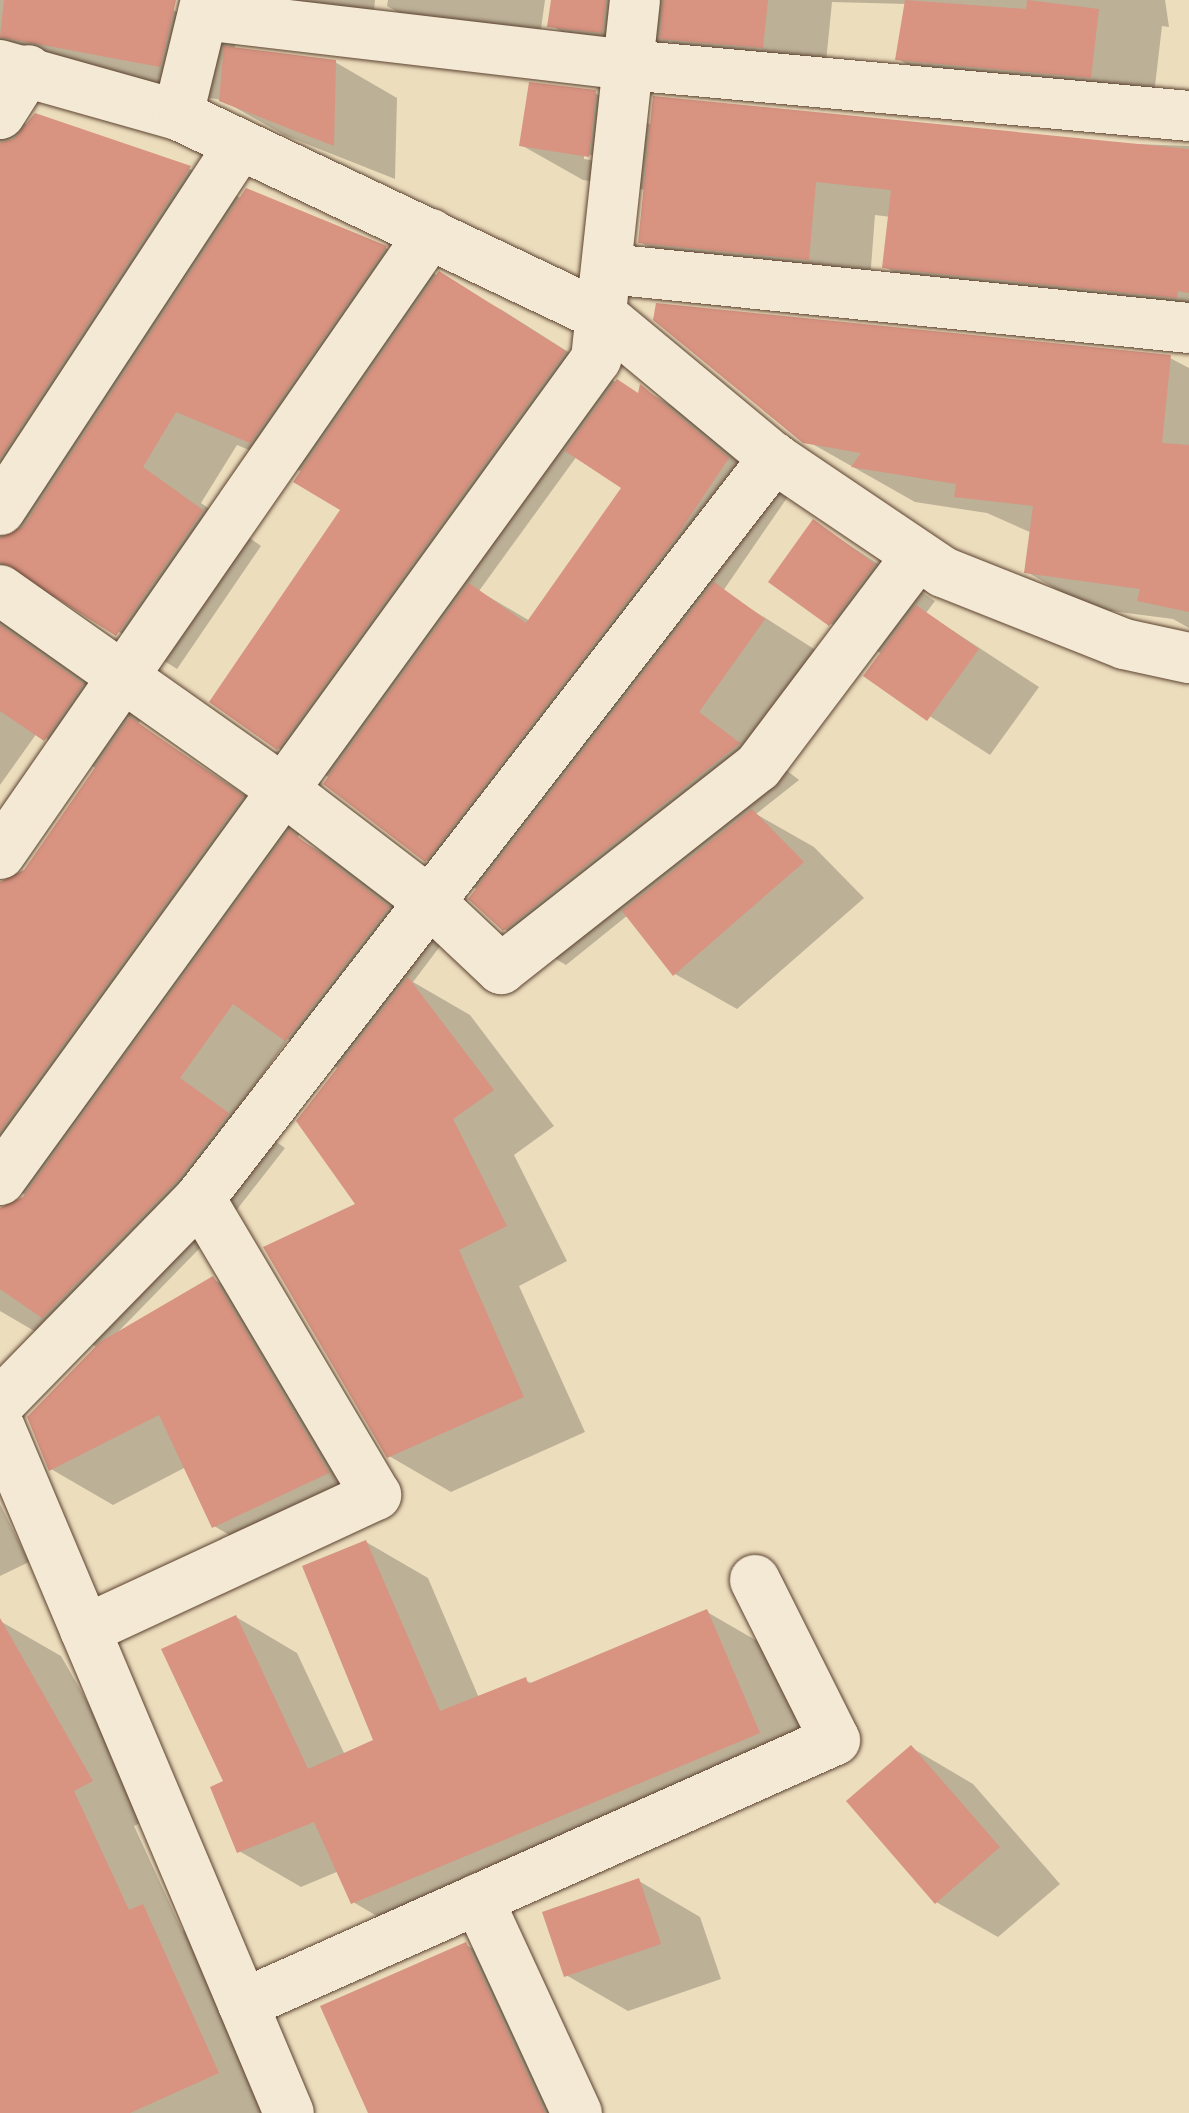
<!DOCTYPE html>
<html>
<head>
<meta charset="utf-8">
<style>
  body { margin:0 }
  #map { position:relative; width:1189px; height:2113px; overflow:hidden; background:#ecddbd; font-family:"Libre Bodoni",serif }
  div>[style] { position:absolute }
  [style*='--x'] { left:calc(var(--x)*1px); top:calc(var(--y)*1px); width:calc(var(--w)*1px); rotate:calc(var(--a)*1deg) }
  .shadow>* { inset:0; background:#0003 }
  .building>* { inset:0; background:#d89381 }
  .roads { filter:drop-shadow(0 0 2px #5c4230) drop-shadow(0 0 2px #5c4230) }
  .street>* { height:50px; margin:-25px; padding:0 25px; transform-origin:25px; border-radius:25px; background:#f3e9d4 }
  span { translate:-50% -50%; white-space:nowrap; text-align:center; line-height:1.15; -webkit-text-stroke:8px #f3e9d4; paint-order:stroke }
</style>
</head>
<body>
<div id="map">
  <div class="shadow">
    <i style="clip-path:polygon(0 0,153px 0,236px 41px,234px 50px,335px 62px,397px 98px,395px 179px,284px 135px,222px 100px,0 62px)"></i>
    <i style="clip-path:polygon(267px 0,375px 0,372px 32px)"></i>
    <i style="clip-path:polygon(388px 0,545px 0,538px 51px,447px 40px,387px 6px)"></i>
    <i style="clip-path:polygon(553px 0,1165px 0,1169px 27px,1162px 26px,1152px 112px,959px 95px,898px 59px,906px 4px,832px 2px,824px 82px,724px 73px,669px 41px,664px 67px,612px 61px,550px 25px)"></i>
    <i style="clip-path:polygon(evenodd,595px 93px,653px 126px,1189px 146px,1189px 326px,945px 301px,885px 267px,891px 217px,875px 215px,869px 293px,700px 276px,640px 242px,646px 190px,583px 180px,521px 145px,595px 93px,584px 154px,602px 157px,601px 162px,584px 159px,584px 154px)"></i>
    <i style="clip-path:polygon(evenodd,0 109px,28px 125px,35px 116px,190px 169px,242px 199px,247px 191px,386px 248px,502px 310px,617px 383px,640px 395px,641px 388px,702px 423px,789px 495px,723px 591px,825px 656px,759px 749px,799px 780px,756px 814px,814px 847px,864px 898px,737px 1009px,675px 974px,628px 915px,566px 965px,504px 929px,478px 890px,426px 860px,330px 778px,278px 748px,343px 509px,303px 472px,237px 445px,201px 503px,261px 546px,177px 669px,66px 598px,50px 597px,141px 720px,138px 724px,301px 832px,297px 838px,347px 867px,444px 941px,413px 982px,470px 1015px,554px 1126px,514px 1155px,567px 1261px,519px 1286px,585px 1432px,451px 1492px,389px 1456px,339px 1069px,288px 1039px,235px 1113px,285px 1148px,235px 1212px,117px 1333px,213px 1279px,275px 1315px,389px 1508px,276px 1562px,214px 1526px,186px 1467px,113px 1505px,51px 1469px,98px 1348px,47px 1318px,36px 1332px,0 1311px,0 1208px,27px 1196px,0 1180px,0 883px,25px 872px,97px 769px,37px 733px,0 785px,0 109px,577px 456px,624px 487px,530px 621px,479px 591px,577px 456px)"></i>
    <i style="clip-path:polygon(1170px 358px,1189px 368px,1189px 628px,1173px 619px,1088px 608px,1027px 572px,1032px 533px,987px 513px,915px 502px,793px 433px)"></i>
    <i style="clip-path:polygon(814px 522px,935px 601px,926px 613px,1039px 687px,990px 755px,866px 675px,882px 654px,830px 623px)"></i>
    <i style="clip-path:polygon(0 1504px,29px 1562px,0 1576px)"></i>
    <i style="clip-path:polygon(366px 1542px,428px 1578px,479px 1698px,525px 1680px,533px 1684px,707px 1612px,769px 1648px,820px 1769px,414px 1938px,353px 1902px,339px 1871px,301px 1887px,239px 1851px,226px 1783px,236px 1617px,297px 1653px,345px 1755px,377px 1742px)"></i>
    <i style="clip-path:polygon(0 1621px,61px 1656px,153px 1817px,134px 1826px,182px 1930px,204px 1943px,269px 2113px,0 2113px)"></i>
    <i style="clip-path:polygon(912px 1748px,973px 1784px,1060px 1884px,998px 1937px,936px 1902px)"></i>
    <i style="clip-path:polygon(639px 1881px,700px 1917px,721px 1979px,628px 2011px,566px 1975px)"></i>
    <i style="clip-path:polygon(466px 1945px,528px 1980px,588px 2113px,371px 2113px)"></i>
  </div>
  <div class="building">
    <i style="clip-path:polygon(4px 0,176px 0,160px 67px,0 37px)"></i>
    <i style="clip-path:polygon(551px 0,606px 0,602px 33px,547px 27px)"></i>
    <i style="clip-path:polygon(663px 0,768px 0,763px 48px,660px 39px)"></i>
    <i style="clip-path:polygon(905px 0,1026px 9px,1027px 0,1099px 9px,1091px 78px,895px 60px)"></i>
    <i style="clip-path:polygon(224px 46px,336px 60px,334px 146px,219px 101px)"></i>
    <i style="clip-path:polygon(529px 82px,596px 90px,589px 157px,519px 146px)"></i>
    <i style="clip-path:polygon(653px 96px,1189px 149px,1189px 293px,1178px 291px,1177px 298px,882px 268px,891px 190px,816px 182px,809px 260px,638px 243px)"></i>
    <i style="clip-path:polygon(35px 113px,191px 166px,0 458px,0 143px,14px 139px)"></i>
    <i style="clip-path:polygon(246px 188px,387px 246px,250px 443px,176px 412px,143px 467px,203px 510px,116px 636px,0 562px,0 538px,24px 526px)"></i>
    <i style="clip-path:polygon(439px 271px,566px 351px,277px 750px,209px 702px,340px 510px,293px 482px)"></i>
    <i style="clip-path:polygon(656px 303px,1171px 355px,1162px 443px,1189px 445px,1189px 612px,1137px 601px,1140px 589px,1024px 573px,1033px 506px,954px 497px,956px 484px,851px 467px,861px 453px,803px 443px,653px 320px)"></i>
    <i style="clip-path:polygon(617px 379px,638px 393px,640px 384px,729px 458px,676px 537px,425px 862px,323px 784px,469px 583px,526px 623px,621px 488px,565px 451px)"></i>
    <i style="clip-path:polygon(813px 519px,875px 564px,829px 626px,768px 582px)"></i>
    <i style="clip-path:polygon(714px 582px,765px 619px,699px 712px,740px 743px,503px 931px,468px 899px)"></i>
    <i style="clip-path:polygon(916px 605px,979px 649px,927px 721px,863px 676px)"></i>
    <i style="clip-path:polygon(0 625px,83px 684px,44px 741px,0 711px)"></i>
    <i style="clip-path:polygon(130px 717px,243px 796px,0 1131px,0 882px,24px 870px)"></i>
    <i style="clip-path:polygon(752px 809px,804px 862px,673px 976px,622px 911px)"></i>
    <i style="clip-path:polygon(289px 830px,389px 907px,285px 1041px,233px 1004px,180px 1078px,229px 1113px,178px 1179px,42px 1318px,0 1289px,0 1208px,23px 1197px)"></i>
    <i style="clip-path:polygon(408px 977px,494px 1090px,453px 1119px,507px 1226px,459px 1250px,524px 1397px,387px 1458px,263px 1247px,355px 1204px,296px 1121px)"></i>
    <i style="clip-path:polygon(213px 1276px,329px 1473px,212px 1528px,159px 1415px,49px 1471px,27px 1417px,100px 1342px)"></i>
    <i style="clip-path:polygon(366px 1540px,440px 1711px,526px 1677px,528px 1684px,707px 1609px,760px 1733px,351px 1904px,314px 1822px,237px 1853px,210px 1787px,223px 1781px,161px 1649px,236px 1615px,308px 1769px,373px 1740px,302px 1566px)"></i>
    <i style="clip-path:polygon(0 1618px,93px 1781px,74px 1791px,129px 1910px,143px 1904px,219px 2073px,130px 2113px,0 2113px)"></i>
    <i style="clip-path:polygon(911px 1745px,1000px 1847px,935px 1904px,846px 1801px)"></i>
    <i style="clip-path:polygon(639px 1878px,661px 1944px,564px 1977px,542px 1912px)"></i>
    <i style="clip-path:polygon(466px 1942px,545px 2113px,368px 2113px,320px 2006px)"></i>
  </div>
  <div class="roads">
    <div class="street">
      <i style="--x:203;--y:15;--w:428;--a:6.7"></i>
      <i style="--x:628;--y:65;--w:563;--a:5.19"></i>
      <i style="--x:0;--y:65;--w:185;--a:15.7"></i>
      <i style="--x:178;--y:115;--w:471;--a:25.4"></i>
      <i style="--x:604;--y:317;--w:221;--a:39.7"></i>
      <i style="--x:774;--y:458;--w:204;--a:34"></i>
      <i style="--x:943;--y:572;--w:195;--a:21.7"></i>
      <i style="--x:1124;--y:644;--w:66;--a:12.2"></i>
      <i style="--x:0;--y:114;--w:52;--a:-57.5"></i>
      <i style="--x:178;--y:115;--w:118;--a:-76.3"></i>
      <i style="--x:609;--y:269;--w:583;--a:5.81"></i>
      <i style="--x:0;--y:510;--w:437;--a:-56.7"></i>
      <i style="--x:0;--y:590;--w:344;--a:35.2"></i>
      <i style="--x:281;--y:788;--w:188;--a:37.4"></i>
      <i style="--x:430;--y:902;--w:98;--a:43.3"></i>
      <i style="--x:501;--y:969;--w:327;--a:-38.2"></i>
      <i style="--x:758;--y:767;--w:264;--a:-53"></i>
      <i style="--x:0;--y:854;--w:755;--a:-55.26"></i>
      <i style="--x:0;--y:1180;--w:1015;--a:-54.02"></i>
      <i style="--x:596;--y:359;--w:361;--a:-83.8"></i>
      <i style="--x:0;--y:1403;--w:286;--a:-45.7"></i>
      <i style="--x:200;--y:1198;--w:937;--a:-52.2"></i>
      <i style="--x:0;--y:1428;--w:743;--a:67.13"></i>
      <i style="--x:85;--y:1630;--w:321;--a:-24.9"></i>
      <i style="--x:376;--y:1495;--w:345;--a:-120.7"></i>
      <i style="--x:478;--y:1899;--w:236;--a:65.2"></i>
      <i style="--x:243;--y:2004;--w:648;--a:-24.03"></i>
      <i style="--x:835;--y:1740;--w:179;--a:-116.6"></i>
    </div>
  </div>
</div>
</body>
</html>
